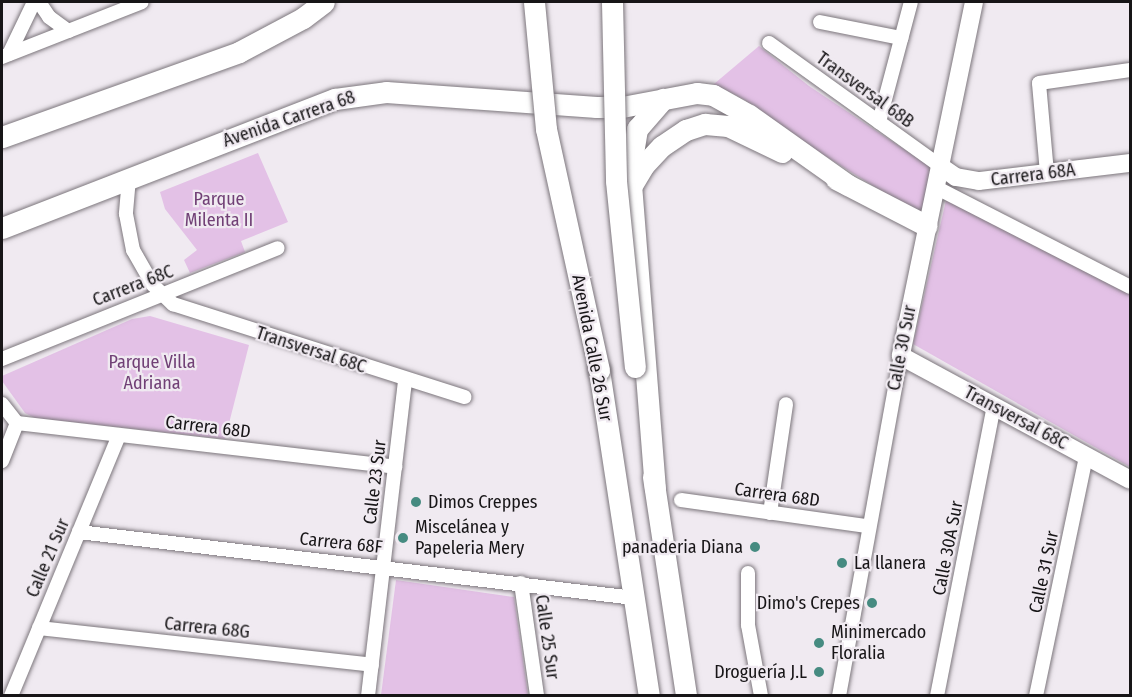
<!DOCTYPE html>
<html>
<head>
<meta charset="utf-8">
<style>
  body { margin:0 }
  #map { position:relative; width:1132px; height:697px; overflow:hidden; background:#f0eaf1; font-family:"Fira Sans Condensed",sans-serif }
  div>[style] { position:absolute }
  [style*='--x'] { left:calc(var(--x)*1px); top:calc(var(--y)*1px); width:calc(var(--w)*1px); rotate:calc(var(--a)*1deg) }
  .green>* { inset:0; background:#e3c1e6 }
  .roads { filter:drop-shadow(0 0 2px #7c767c) drop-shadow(0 0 2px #7c767c) }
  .street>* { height:14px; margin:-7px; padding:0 7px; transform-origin:7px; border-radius:7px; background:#fff }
  .secondary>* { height:18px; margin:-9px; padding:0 9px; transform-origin:9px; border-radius:9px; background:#fff }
  .primary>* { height:21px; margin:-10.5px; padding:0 10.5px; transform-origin:10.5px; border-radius:10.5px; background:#fff }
  .bridges { filter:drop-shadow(0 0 2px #7c767c) drop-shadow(0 0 2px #7c767c) }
  .primary-bridge>* { height:21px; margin:-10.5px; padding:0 10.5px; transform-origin:10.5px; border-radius:10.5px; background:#fff }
  .dots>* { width:16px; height:16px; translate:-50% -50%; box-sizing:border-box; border:3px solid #f0eaf1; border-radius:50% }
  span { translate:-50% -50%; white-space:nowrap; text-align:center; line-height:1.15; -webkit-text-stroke:4.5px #f0eaf1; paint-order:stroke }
  .street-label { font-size:18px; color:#171517 }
  .park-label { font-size:18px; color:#714076 }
  .poi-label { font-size:18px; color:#171517 }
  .left { translate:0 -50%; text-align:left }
  .right { translate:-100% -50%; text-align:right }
  .frame { position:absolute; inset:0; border:3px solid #171517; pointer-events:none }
</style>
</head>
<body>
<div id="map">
  <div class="green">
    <i style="clip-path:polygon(759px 46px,809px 86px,932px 168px,923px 217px,774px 124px,745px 100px,714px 84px)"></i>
    <i style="clip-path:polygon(258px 153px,288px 222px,241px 241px,245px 252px,190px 273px,184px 260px,197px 250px,165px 209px,160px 192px)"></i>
    <i style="clip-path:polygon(947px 196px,1130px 292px,1130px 467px,913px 344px)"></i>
    <i style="clip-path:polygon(150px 316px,249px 345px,225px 439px,35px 418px,25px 413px,2px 381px,2px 376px,132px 319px)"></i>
    <i style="clip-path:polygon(396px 580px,514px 597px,528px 695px,381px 695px)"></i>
  </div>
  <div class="roads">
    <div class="street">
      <i style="--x:39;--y:2;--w:18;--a:56"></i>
      <i style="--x:49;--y:17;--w:24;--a:36"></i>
      <i style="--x:820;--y:22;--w:83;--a:11.2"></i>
      <i style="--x:769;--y:43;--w:211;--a:35.7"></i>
      <i style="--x:9;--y:54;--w:58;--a:-64.3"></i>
      <i style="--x:2;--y:57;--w:150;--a:-21.4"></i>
      <i style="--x:879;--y:122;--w:124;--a:-75.1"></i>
      <i style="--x:1047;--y:173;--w:90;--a:-95.1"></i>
      <i style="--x:1039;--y:83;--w:92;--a:-8.1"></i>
      <i style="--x:129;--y:178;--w:36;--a:95"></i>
      <i style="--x:126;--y:214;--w:37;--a:79"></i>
      <i style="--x:133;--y:250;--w:40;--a:60.3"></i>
      <i style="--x:153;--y:285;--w:28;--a:44"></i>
      <i style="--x:173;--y:304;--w:306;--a:17.7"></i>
      <i style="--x:935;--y:187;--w:219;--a:27.1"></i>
      <i style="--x:2;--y:359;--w:297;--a:-21.9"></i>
      <i style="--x:2;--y:404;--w:24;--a:52"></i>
      <i style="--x:17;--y:423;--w:381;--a:6.6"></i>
      <i style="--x:2;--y:461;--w:41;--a:-68.5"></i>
      <i style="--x:681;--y:500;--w:188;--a:8"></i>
      <i style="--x:770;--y:513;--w:110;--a:-81.6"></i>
      <i style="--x:79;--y:532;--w:559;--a:6.78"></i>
      <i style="--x:748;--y:573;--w:52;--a:90"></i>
      <i style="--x:748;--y:625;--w:72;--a:79.6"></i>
      <i style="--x:521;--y:583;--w:114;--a:81.9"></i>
      <i style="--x:39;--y:628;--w:335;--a:6.3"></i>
      <i style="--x:11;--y:696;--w:282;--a:-67.5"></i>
      <i style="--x:368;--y:696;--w:319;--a:-83.3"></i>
      <i style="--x:839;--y:696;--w:346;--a:-79.7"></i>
      <i style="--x:937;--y:696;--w:296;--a:-78.9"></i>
      <i style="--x:1036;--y:696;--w:245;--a:-78.2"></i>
    </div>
    <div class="secondary">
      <i style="--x:974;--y:2;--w:361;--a:101.7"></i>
      <i style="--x:901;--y:356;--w:260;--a:28.4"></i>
      <i style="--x:940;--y:166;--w:19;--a:35"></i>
      <i style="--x:956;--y:177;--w:23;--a:10"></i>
      <i style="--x:979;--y:181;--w:152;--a:-6.8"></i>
    </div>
    <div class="primary">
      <i style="--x:2;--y:137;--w:252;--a:-19.7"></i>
      <i style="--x:239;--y:52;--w:72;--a:-28"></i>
      <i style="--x:303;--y:18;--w:26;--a:-37"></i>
      <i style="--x:836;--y:179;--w:102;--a:27.3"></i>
      <i style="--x:632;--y:185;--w:23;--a:-59"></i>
      <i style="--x:644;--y:165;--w:26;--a:-47"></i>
      <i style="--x:662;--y:146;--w:29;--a:-34"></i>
      <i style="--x:686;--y:130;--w:20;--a:-18"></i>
      <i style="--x:705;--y:124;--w:23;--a:5"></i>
      <i style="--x:728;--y:126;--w:60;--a:25.7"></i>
      <i style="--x:2;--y:228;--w:357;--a:-21.2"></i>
      <i style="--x:335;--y:99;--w:51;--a:-7.8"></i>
      <i style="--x:386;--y:92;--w:211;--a:4.1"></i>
      <i style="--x:596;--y:107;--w:26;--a:0"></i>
      <i style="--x:622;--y:107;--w:76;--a:-10.6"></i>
      <i style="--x:697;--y:93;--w:16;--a:7"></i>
      <i style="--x:713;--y:95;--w:41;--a:29.1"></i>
      <i style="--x:749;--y:115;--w:121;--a:35.3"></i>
      <i style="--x:599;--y:370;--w:330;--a:81.3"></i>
      <i style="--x:653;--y:477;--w:221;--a:81.4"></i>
      <i style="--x:655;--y:489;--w:319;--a:-94.5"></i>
      <i style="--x:630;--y:171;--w:43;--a:-80.5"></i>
      <i style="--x:637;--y:129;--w:40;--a:-49"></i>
    </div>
  </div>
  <div class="bridges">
    <div class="primary-bridge">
      <i style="--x:534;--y:2;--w:128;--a:84.6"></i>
      <i style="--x:546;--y:129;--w:247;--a:77.6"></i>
      <i style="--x:612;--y:2;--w:179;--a:88.7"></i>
      <i style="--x:616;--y:181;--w:187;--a:84.2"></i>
    </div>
  </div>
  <div class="dots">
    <i style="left:416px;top:502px;background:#468b81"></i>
    <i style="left:403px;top:538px;background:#468b81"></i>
    <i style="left:755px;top:547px;background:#468b81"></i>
    <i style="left:842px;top:563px;background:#468b81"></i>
    <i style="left:872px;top:603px;background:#468b81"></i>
    <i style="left:819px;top:643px;background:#468b81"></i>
    <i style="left:819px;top:672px;background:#468b81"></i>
  </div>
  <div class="street-label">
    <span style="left:865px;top:90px;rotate:36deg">Transversal 68B</span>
    <span style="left:289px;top:119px;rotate:-19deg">Avenida Carrera 68</span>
    <span style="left:1033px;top:175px;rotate:-7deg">Carrera 68A</span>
    <span style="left:133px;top:286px;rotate:-21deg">Carrera 68C</span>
    <span style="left:592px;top:348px;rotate:79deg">Avenida Calle 26 Sur</span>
    <span style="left:902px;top:348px;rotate:-79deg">Calle 30 Sur</span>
    <span style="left:311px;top:350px;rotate:18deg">Transversal 68C</span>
    <span style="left:1016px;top:418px;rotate:28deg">Transversal 68C</span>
    <span style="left:208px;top:427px;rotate:7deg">Carrera 68D</span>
    <span style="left:375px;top:482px;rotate:-83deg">Calle 23 Sur</span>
    <span style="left:777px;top:495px;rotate:8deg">Carrera 68D</span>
    <span style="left:341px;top:543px;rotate:6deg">Carrera 68F</span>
    <span style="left:948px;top:548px;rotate:-79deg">Calle 30A Sur</span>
    <span style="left:48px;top:558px;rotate:-67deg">Calle 21 Sur</span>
    <span style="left:1044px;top:572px;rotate:-78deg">Calle 31 Sur</span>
    <span style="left:207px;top:628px;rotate:6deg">Carrera 68G</span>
    <span style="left:547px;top:637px;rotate:82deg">Calle 25 Sur</span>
  </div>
  <div class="park-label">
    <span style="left:219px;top:210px">Parque<br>Milenta II</span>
    <span style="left:152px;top:373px">Parque Villa<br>Adriana</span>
  </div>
  <div class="poi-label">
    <span class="left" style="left:428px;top:502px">Dimos Creppes</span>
    <span class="left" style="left:415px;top:538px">Miscelánea y<br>Papeleria Mery</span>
    <span class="right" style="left:743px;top:547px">panaderia Diana</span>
    <span class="left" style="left:854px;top:563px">La llanera</span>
    <span class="right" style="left:860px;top:603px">Dimo's Crepes</span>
    <span class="left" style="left:831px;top:643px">Minimercado<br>Floralia</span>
    <span class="right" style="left:807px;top:672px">Droguería J.L</span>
  </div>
  <div class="frame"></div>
</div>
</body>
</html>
